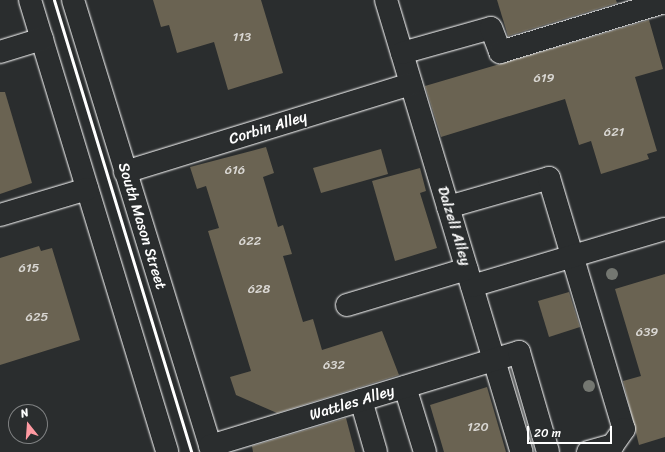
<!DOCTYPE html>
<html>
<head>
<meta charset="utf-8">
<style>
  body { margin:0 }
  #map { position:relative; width:665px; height:452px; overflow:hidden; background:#2a2d2e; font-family:Sriracha,sans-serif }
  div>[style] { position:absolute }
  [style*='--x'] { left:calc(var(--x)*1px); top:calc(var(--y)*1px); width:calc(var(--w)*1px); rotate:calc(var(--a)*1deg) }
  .building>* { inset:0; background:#6a6352 }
  .roads { filter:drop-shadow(0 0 1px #fff) drop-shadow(0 0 1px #fff) }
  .minor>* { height:22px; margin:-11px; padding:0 11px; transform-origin:11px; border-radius:11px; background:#2a2d2e }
  .rail>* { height:3px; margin:-1.5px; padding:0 1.5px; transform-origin:1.5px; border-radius:1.5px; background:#fff }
  .trees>* { width:12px; height:12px; margin:-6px; border-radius:50%; background:#747771 }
  span { translate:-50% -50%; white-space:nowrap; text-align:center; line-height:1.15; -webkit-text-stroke:3px #2a2d2e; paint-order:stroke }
  .number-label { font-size:13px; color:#dad8d4 }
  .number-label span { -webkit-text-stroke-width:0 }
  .street-label { font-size:15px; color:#fff }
  .north { position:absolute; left:8px; top:404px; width:40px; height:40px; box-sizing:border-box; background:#2a2d2e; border:1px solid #7f8182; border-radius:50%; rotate:343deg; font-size:11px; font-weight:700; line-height:16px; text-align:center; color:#fff }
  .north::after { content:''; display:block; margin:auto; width:14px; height:18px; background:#ff9aa2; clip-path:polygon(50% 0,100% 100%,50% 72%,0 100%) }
  .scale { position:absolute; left:527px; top:426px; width:85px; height:18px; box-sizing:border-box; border:2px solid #fff; border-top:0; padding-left:5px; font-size:12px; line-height:14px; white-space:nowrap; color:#fff; -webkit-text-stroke:3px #2a2d2e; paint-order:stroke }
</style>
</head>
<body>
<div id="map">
  <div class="building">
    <i style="clip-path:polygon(153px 0,261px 0,283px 73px,228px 90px,214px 42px,177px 53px,169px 25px,161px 27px)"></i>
    <i style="clip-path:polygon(497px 0,616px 0,617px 3px,508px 36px)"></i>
    <i style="clip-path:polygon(649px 20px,663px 69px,635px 77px,657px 151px,647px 154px,649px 159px,601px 174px,591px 141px,579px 145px,565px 99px,441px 137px,425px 86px)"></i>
    <i style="clip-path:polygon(0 92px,5px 92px,32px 183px,0 194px)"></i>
    <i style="clip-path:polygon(266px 147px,274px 173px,263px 177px,278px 227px,283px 225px,292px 254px,283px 256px,303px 322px,313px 319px,322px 350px,382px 331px,399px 375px,277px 413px,236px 395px,230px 377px,251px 371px,208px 231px,219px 228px,206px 186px,197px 189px,190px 167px)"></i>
    <i style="clip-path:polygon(381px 149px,388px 174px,321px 193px,313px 168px)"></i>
    <i style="clip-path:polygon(420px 168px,426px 191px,420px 193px,437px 248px,395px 261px,372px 181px)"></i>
    <i style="clip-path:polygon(39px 246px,41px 251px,52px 248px,80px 340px,0 365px,0 258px)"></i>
    <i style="clip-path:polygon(665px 274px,665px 437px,639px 445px,623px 381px,641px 376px,615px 289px)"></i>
    <i style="clip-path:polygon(569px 292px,580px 327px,549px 337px,538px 301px)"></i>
    <i style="clip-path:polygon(487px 387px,506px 452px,444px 452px,430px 405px)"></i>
    <i style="clip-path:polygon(346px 418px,355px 452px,253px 452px,252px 446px)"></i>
  </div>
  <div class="roads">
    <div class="minor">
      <i style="--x:30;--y:0;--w:472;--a:73.1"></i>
      <i style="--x:73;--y:0;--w:473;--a:72.9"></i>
      <i style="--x:386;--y:0;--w:472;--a:73.3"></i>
      <i style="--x:0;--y:52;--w:44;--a:-17.2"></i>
      <i style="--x:402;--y:53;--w:92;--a:-15.7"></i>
      <i style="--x:491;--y:28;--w:26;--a:69"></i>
      <i style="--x:500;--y:52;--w:172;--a:-16.9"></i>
      <i style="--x:125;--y:172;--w:299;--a:-17.1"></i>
      <i style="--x:448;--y:207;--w:105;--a:-16"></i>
      <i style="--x:549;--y:178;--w:262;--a:73.4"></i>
      <i style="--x:624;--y:429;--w:19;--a:125"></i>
      <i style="--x:613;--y:445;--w:26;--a:164"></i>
      <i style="--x:0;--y:215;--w:91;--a:-16.6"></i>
      <i style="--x:472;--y:286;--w:201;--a:-16.5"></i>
      <i style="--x:347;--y:305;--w:125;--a:-16.7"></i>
      <i style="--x:405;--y:387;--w:68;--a:72.9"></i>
      <i style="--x:361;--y:400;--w:54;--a:73.9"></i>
      <i style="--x:210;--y:446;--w:323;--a:-16.9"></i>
      <i style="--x:519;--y:352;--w:104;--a:73.8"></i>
    </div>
  </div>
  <div class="rail">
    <i style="--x:54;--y:0;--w:472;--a:73.1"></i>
  </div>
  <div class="trees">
    <i style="left:612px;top:274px"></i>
    <i style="left:589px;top:386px"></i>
  </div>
  <div class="number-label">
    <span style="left:242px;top:37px">113</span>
    <span style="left:544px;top:78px">619</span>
    <span style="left:614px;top:132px">621</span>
    <span style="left:235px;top:170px">616</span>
    <span style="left:250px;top:241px">622</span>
    <span style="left:29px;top:268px">615</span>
    <span style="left:259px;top:289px">628</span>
    <span style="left:37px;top:317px">625</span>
    <span style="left:647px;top:332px">639</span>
    <span style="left:334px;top:365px">632</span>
    <span style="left:478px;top:427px">120</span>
  </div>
  <div class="street-label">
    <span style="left:268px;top:128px;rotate:-17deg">Corbin Alley</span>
    <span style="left:142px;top:226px;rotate:73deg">South Mason Street</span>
    <span style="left:454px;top:226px;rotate:73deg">Dalzell Alley</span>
    <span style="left:352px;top:403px;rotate:-17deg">Wattles Alley</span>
  </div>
  <div class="north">N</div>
  <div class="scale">20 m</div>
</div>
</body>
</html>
